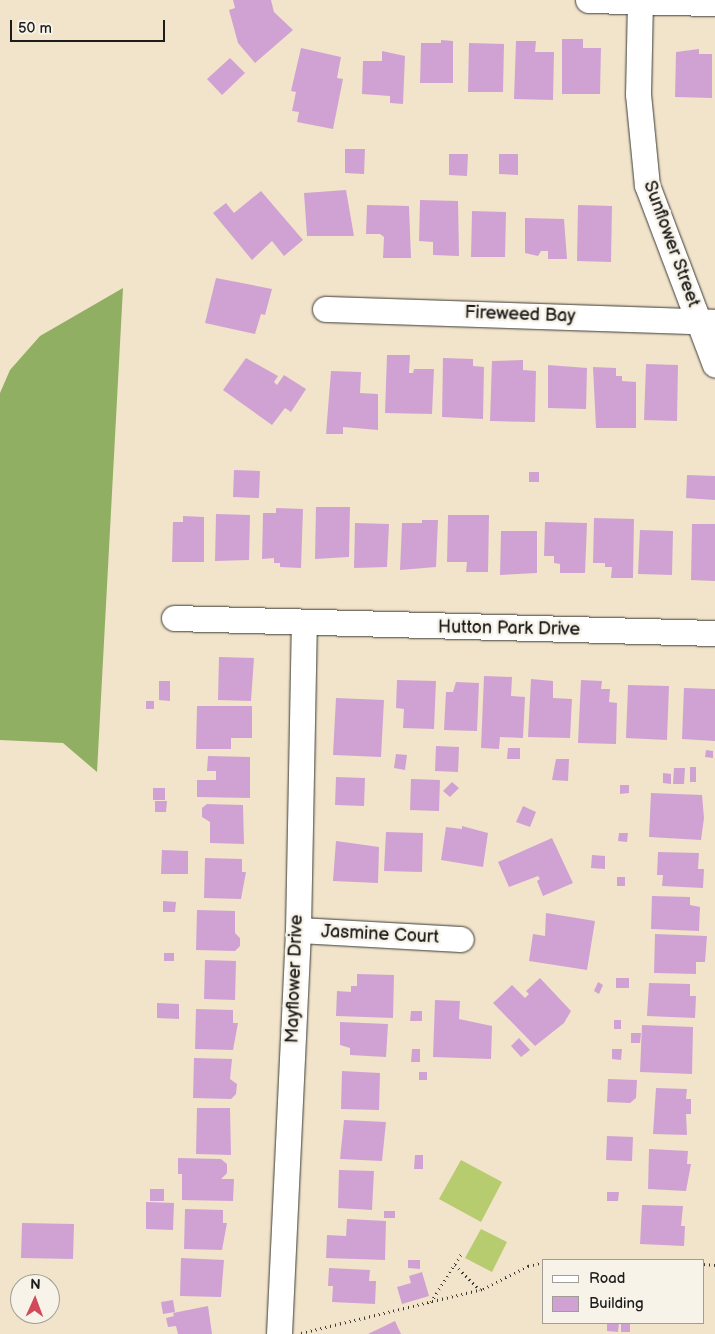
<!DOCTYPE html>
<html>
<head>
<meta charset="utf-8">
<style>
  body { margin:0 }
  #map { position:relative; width:715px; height:1334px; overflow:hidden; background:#f1e4ca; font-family:"Balsamiq Sans",sans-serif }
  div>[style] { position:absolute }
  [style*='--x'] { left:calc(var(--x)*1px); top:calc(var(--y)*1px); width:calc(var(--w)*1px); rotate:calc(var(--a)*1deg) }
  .green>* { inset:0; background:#b7cb6f }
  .forest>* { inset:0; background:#91af62 }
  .building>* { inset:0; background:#d0a2d3 }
  .path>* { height:3px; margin-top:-1.5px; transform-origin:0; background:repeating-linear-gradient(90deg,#3c3a36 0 1px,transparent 0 5px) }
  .roads { filter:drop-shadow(0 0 1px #3c3a36) drop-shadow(0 0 1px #3c3a36) }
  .street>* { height:25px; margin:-12.5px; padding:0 12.5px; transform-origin:12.5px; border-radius:12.5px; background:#fff }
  span { translate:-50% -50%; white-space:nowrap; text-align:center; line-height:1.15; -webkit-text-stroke:5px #f7f3e8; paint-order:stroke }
  .street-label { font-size:18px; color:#1c1c1c }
  .legend { position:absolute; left:542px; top:1259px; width:162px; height:65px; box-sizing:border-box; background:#f7f3e8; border:1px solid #9f9d96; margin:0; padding:6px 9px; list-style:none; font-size:15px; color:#1c1c1c }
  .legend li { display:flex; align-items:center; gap:10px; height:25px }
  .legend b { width:25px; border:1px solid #9f9d96 }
  .north { position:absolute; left:10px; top:1274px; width:50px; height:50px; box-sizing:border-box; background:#f7f3e8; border:1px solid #9f9d96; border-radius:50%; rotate:2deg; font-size:14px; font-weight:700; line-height:20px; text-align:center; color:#1c1c1c }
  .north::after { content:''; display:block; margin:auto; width:18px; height:22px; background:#d1495b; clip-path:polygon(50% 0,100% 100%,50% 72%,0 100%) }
  .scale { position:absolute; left:10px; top:20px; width:155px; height:22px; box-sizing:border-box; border:2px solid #1c1c1c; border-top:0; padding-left:6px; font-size:15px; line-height:18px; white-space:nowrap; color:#1c1c1c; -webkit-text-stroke:4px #f7f3e8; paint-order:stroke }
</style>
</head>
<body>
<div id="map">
  <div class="green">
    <i style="clip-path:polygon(461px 1160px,502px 1182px,481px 1222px,439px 1199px)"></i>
    <i style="clip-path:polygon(481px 1229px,507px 1242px,492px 1272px,465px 1258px)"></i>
  </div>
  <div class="forest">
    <i style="clip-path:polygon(123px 288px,97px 772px,63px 743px,0 740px,0 393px,10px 370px,40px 336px)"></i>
  </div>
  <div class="building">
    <i style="clip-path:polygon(233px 0,271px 0,274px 12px,293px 30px,255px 63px,238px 43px,229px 10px,235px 8px)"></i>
    <i style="clip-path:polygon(562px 39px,583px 39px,583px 48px,601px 48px,600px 94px,562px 94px)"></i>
    <i style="clip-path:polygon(441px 40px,453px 41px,453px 83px,420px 83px,421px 43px,441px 43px)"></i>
    <i style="clip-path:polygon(516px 41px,536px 41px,535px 52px,554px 52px,553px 100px,514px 99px)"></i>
    <i style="clip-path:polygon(469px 43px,504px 44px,503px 92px,468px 92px)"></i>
    <i style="clip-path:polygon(301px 48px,341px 57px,337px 78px,343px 79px,333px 129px,297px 122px,299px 112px,292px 111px,296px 92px,291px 91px)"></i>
    <i style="clip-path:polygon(699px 49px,699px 54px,712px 54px,712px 98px,675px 97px,676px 52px)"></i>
    <i style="clip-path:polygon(382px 51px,405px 56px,403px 104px,390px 103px,390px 96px,362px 94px,363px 61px,382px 61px)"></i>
    <i style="clip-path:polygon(230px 58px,245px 73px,222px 95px,207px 79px)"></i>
    <i style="clip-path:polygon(345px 149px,365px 149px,364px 174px,345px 173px)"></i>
    <i style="clip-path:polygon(449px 154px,468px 154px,467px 176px,449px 175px)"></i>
    <i style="clip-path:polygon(499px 154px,518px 154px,518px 175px,499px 174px)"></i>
    <i style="clip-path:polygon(346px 190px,354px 236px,307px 236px,304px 193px)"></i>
    <i style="clip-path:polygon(261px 191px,303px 240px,284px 256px,272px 241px,252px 260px,213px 213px,226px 203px,234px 213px)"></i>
    <i style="clip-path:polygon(420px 200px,458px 201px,459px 256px,433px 255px,433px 242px,419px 241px)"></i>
    <i style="clip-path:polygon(367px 205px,409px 206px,411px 258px,383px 258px,384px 237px,380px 234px,366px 234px)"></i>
    <i style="clip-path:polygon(578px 205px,612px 206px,611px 262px,577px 261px)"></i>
    <i style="clip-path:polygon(472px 211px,506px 212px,505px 257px,471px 257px)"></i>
    <i style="clip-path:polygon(525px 218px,564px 219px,567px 259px,548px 259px,548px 251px,541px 251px,538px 256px,525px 253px)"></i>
    <i style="clip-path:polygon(216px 278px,272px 289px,265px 315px,261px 314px,255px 334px,205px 323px)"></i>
    <i style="clip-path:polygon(387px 355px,410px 355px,409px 373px,413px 373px,414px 369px,434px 369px,432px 414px,385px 413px)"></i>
    <i style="clip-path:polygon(246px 358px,278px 376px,274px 382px,277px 385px,284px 375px,306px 389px,291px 412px,285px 408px,272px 425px,223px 390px)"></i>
    <i style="clip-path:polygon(443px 358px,473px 359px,473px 366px,484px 367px,483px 419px,442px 417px)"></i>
    <i style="clip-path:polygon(523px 360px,523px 370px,536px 371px,535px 422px,490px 421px,492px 361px)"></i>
    <i style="clip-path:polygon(646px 364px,678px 365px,677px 421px,644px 420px)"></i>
    <i style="clip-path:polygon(548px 365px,587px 368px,586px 409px,548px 408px)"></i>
    <i style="clip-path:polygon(593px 367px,616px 368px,616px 376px,622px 376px,622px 381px,636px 382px,636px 428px,596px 428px)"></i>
    <i style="clip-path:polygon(331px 371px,361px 372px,360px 393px,378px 394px,378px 430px,343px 427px,343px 434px,326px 434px)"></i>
    <i style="clip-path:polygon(234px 470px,260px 471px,259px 498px,233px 497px)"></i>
    <i style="clip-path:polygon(529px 472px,539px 472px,539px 482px,529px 482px)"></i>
    <i style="clip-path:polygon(687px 475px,715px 476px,715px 500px,686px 498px)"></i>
    <i style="clip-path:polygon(316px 507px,350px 507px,349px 557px,315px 559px)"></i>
    <i style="clip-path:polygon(276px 508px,303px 509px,301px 568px,280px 567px,280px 563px,274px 563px,274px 558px,262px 559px,263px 513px,276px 513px)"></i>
    <i style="clip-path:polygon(216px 514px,250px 515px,249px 560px,215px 561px)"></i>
    <i style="clip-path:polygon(448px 515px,489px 515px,488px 572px,466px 572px,467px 562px,447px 562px)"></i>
    <i style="clip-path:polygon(183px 516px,204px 517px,204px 562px,172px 562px,173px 522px,183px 522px)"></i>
    <i style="clip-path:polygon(594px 518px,634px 519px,633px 578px,611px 578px,612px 567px,605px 567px,605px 563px,593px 563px)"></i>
    <i style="clip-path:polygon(422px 520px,438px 520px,436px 567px,400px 570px,402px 523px,422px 523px)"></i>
    <i style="clip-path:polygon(545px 522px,587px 523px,585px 573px,560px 573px,560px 564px,554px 563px,554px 556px,544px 556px)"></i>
    <i style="clip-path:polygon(355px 523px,389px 524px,387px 567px,354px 568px)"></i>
    <i style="clip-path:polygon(692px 524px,715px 524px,715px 581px,691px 580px)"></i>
    <i style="clip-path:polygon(640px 530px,673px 531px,672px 575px,638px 574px)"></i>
    <i style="clip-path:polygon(501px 531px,537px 531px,537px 573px,500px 575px)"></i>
    <i style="clip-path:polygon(219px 657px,254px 658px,251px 701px,218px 700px)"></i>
    <i style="clip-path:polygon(484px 676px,512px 677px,511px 696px,525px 697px,523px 738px,500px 737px,499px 749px,481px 748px)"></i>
    <i style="clip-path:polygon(531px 679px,553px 681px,553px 698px,572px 699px,570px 738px,528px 737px)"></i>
    <i style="clip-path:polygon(397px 680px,436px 681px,434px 729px,403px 728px,404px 709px,396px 708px)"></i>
    <i style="clip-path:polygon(581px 680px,602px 681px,601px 689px,610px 689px,609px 702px,617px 703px,616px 744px,578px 743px)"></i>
    <i style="clip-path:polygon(159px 681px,170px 681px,170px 701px,159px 700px)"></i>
    <i style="clip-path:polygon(456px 682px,479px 683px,477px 731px,444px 730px,446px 692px,453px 692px)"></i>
    <i style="clip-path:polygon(628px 685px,669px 686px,667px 740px,626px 738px)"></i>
    <i style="clip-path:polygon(684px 688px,715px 689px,715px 741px,682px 739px)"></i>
    <i style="clip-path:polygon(336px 698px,384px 700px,381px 757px,333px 755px)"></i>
    <i style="clip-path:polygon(146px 701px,154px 701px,154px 709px,146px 709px)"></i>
    <i style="clip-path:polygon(197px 706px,252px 706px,252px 738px,231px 738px,231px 749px,196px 749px)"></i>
    <i style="clip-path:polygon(436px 746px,459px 747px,458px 772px,435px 771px)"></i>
    <i style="clip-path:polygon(508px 748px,520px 748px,520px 759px,507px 759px)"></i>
    <i style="clip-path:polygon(706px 750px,713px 751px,713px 758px,705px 757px)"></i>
    <i style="clip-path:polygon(396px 754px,407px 755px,405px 770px,394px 768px)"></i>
    <i style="clip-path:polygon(208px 756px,250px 757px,250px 798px,197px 797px,197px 780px,216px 780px,216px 771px,207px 771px)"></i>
    <i style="clip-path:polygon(556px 759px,569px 759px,568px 781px,552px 780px)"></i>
    <i style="clip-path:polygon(690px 767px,696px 767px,696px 782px,690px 782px)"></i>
    <i style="clip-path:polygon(674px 768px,685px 768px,684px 784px,673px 784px)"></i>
    <i style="clip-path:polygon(663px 773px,671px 774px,671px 784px,663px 783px)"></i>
    <i style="clip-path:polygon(336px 777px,365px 778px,364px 806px,335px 805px)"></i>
    <i style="clip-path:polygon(411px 779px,440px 780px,439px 811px,410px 810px)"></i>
    <i style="clip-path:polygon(452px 782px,459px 788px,450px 797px,443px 791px)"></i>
    <i style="clip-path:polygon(620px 785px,629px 785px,629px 793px,620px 794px)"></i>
    <i style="clip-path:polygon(153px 788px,165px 788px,165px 800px,153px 800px)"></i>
    <i style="clip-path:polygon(651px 793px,702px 795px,704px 818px,701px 840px,649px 837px)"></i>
    <i style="clip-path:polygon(155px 801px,167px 801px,166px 812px,155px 812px)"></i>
    <i style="clip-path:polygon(207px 804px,243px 805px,244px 844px,210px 843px,210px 822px,202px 817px,202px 808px)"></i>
    <i style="clip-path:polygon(523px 806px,536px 812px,530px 827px,516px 822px)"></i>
    <i style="clip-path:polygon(462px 826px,488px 833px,483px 867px,441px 860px,446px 827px,462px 829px)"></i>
    <i style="clip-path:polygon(386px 832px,423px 833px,422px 872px,384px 871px)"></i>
    <i style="clip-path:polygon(619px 833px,628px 833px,627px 842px,618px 841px)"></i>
    <i style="clip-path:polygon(552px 838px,573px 883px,543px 896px,537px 881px,540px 879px,538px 876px,509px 887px,498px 862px)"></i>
    <i style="clip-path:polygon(336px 841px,379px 847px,378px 883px,333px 881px)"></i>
    <i style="clip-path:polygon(162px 850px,188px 851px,188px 874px,161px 874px)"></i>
    <i style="clip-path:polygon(658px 852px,699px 853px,698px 869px,704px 869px,703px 888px,662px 886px,663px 875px,657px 875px)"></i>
    <i style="clip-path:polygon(592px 855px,605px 856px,605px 869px,591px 868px)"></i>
    <i style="clip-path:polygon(205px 858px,242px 859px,242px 872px,246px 872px,241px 899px,204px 898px)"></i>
    <i style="clip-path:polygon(617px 877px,625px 877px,625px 886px,617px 886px)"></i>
    <i style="clip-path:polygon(652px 896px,690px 897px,690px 905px,700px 907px,699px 931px,651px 929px)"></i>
    <i style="clip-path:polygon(163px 901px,176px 902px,175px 912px,163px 912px)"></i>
    <i style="clip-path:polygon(197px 910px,235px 911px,235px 933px,240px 938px,240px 946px,235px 951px,196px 950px)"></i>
    <i style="clip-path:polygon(546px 913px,595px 921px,587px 970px,529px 961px,533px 934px,545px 936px)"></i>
    <i style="clip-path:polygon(655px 934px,707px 936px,705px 962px,696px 962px,696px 974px,654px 973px)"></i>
    <i style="clip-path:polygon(164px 953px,174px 953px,174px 961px,164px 961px)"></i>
    <i style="clip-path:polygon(205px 960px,236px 961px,235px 1000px,204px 999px)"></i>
    <i style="clip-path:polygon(357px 974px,394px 975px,393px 1018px,336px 1016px,337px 991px,351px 992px,351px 986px,357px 986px)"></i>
    <i style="clip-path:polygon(540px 978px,571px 1011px,564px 1023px,535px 1046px,493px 1003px,512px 985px,525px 998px,529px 994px,526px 991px)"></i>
    <i style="clip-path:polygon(616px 978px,629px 978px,629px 988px,616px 988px)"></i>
    <i style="clip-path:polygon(598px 982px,603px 985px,599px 994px,594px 991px)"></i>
    <i style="clip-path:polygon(649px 983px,690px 984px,690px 996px,696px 996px,695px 1018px,647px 1016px)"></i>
    <i style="clip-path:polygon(435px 1000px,460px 1001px,459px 1019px,492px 1026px,491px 1059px,433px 1057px)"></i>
    <i style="clip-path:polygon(157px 1003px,179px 1004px,179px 1019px,157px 1018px)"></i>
    <i style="clip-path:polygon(196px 1009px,233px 1010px,233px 1023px,238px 1023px,233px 1050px,195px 1049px)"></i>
    <i style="clip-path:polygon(411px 1011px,422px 1011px,422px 1021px,410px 1021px)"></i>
    <i style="clip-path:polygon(614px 1020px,621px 1020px,621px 1029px,614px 1029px)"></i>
    <i style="clip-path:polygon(340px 1022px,388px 1024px,386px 1057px,350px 1055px,350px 1048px,340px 1045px)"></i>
    <i style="clip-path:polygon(642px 1025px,693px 1027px,692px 1074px,640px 1072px)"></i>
    <i style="clip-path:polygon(631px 1033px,641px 1033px,640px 1043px,631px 1043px)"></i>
    <i style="clip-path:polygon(519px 1038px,530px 1050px,521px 1057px,511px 1046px)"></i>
    <i style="clip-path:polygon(412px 1049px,420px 1049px,420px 1062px,411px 1062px)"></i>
    <i style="clip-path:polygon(612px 1049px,622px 1049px,621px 1060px,612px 1059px)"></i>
    <i style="clip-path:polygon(194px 1058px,232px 1059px,230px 1079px,237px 1084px,236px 1094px,231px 1099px,193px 1098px)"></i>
    <i style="clip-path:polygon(342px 1071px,380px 1073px,379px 1110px,341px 1109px)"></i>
    <i style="clip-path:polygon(419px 1072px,427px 1072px,427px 1080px,419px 1080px)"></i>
    <i style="clip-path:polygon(608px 1079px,637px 1080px,636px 1098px,630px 1103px,607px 1102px)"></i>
    <i style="clip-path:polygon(656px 1088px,687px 1089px,686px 1099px,691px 1099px,691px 1114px,686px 1114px,687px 1135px,653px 1134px)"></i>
    <i style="clip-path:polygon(197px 1108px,230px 1108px,231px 1155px,196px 1154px)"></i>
    <i style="clip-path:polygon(344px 1120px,386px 1122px,382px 1161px,340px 1159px)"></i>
    <i style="clip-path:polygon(607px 1136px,633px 1137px,632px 1161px,606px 1160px)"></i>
    <i style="clip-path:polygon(649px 1149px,688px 1151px,687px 1164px,691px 1164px,686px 1191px,648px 1189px)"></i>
    <i style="clip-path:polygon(415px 1155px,423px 1155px,423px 1169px,414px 1169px)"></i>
    <i style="clip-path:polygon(178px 1158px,221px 1159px,227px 1164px,227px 1173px,221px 1179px,234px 1179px,233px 1201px,182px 1200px,182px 1174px,178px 1174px)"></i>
    <i style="clip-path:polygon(339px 1170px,374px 1171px,372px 1210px,338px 1208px)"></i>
    <i style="clip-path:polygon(150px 1189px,164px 1189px,164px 1201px,150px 1201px)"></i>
    <i style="clip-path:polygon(607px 1192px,619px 1192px,618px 1201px,607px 1201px)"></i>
    <i style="clip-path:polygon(146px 1202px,174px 1203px,173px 1230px,146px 1229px)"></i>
    <i style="clip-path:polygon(642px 1205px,683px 1206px,681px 1226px,685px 1226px,684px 1246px,640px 1244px)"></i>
    <i style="clip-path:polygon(185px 1209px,223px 1210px,223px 1223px,227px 1223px,222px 1250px,184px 1249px)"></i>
    <i style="clip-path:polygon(384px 1211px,395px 1211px,395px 1218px,384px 1218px)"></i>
    <i style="clip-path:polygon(347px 1219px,386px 1221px,385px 1260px,326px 1258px,327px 1235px,346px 1236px)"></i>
    <i style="clip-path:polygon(22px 1223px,74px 1224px,73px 1259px,21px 1258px)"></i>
    <i style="clip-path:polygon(181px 1258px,224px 1260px,221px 1297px,180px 1296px)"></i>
    <i style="clip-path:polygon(408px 1260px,420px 1260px,420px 1269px,408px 1268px)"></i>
    <i style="clip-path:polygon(329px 1268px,370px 1270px,369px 1281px,376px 1281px,375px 1304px,332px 1302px,333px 1286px,328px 1286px)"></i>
    <i style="clip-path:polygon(422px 1272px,429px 1296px,402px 1304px,397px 1287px,411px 1283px,409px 1276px)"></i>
    <i style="clip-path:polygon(173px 1300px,175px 1312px,163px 1314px,161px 1302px)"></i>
    <i style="clip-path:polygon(208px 1306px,212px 1334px,178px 1334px,176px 1326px,168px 1327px,166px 1318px,174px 1316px,173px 1313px)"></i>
    <i style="clip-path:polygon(395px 1321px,401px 1334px,368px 1334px)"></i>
    <i style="clip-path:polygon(607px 1323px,619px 1323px,618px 1332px,607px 1331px)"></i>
    <i style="clip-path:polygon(621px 1323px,630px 1323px,630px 1332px,621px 1332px)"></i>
  </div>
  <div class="path">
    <i style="--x:560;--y:1260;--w:58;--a:0"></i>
    <i style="--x:704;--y:1264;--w:11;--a:5"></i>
    <i style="--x:455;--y:1265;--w:35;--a:45"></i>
    <i style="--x:431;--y:1302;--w:60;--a:-57.9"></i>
    <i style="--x:301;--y:1333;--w:187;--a:-13.6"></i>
    <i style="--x:483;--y:1289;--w:51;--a:-27.1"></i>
    <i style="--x:528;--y:1266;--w:16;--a:-14"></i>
  </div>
  <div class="roads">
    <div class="street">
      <i style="--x:588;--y:0;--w:127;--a:1.4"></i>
      <i style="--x:640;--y:0;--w:94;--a:91.2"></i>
      <i style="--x:638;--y:94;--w:91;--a:84.4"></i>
      <i style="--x:647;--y:185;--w:192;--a:69.3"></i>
      <i style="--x:325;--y:309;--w:390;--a:1.9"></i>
      <i style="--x:174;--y:618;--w:541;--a:1.59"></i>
      <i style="--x:298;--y:930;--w:163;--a:3.2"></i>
      <i style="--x:279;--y:1334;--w:404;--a:-87.3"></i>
      <i style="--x:298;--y:930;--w:306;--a:-88.9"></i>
    </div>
  </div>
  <div class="street-label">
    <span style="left:671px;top:244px;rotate:70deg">Sunflower Street</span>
    <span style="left:520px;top:315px;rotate:2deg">Fireweed Bay</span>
    <span style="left:509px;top:629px;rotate:1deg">Hutton Park Drive</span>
    <span style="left:380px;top:935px;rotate:3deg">Jasmine Court</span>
    <span style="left:295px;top:979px;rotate:-88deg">Mayflower Drive</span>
  </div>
  <ul class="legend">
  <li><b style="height:6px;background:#fff"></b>Road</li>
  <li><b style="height:14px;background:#d0a2d3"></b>Building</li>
  </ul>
  <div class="north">N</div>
  <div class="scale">50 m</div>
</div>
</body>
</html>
